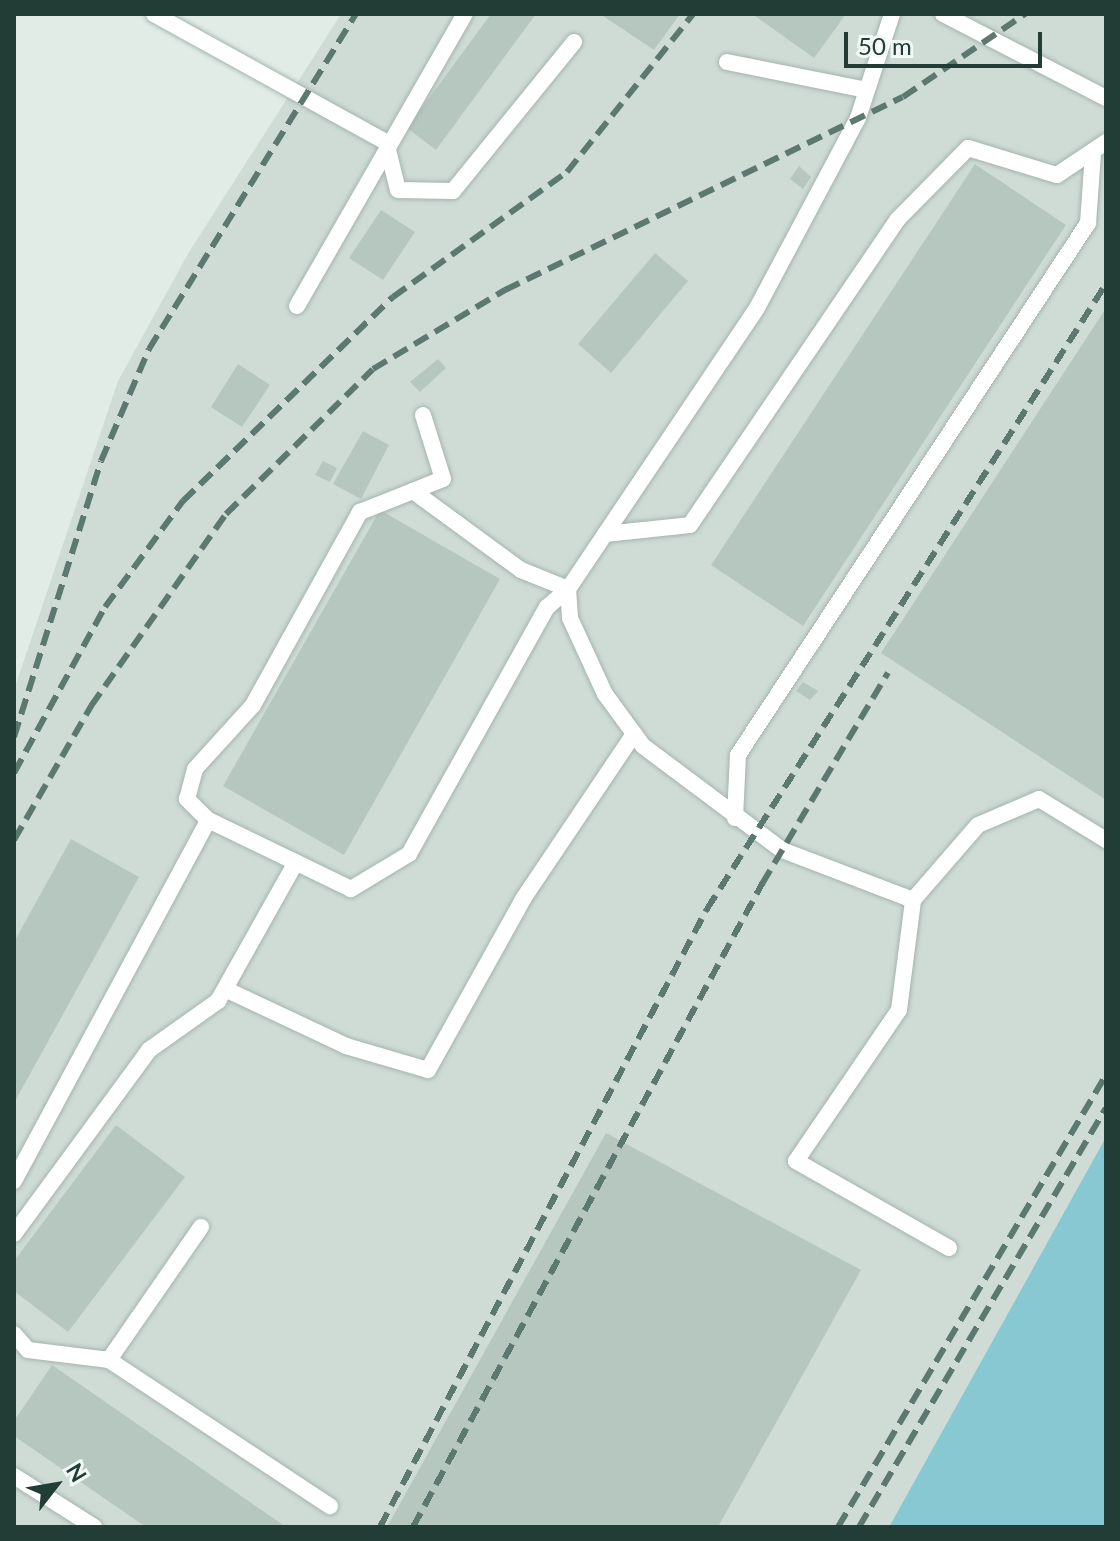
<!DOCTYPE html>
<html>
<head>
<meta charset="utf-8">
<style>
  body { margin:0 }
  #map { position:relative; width:1120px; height:1541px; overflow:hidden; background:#e1ece7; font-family:Lato,sans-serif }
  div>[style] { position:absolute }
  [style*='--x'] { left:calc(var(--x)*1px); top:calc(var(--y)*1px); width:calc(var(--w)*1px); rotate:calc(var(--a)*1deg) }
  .built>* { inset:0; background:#cfdcd6 }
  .water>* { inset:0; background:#87c8d3 }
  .building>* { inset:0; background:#b6c7c0 }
  .roads { filter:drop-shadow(0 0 2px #a4b4ae) drop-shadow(0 0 2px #a4b4ae) }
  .service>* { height:16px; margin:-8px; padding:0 8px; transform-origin:8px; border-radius:8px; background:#fff }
  .rail>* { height:6px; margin-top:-3px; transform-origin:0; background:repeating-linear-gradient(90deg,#5b7970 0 16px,transparent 0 24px) }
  span { translate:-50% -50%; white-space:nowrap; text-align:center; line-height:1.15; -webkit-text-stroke:8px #f2f8f5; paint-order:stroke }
  .frame { position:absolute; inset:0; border:16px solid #213d35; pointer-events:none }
  .north { position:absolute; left:16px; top:1445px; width:80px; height:80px; -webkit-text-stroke:6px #f2f8f5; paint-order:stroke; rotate:59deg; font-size:22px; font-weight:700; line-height:32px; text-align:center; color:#213d35 }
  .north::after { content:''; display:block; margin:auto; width:28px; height:36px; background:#213d35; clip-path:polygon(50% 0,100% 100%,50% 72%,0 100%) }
  .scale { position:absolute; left:844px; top:32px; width:198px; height:36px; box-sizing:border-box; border:4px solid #213d35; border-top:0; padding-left:10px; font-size:24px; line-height:28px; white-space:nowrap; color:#213d35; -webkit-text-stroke:6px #f2f8f5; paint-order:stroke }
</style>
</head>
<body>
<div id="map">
  <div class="built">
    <i style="clip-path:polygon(341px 14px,1106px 14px,1106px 1137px,889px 1527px,14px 1527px,14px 690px,118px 381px,189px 252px)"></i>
  </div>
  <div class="water">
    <i style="clip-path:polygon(1106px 1137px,1106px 1527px,889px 1527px)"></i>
  </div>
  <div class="building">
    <i style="clip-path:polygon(491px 14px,536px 14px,436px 150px,407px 128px)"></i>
    <i style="clip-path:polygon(600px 14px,680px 14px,654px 50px)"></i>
    <i style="clip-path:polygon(752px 14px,846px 14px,814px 58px)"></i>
    <i style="clip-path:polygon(975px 164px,1066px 225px,803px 626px,711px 565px)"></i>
    <i style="clip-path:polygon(799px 166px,811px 177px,803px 189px,790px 179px)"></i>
    <i style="clip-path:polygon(381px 210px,415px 232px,383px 280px,349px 258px)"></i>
    <i style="clip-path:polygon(655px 253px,688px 281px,611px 373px,578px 344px)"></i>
    <i style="clip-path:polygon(1106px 308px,1106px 800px,881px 653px)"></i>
    <i style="clip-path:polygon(438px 359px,446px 368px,420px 392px,410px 382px)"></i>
    <i style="clip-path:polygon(238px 364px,270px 385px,242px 427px,211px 407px)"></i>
    <i style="clip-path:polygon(363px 431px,389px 445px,361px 499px,333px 484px)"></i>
    <i style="clip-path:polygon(323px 461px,337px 468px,330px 482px,315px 475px)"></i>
    <i style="clip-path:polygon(380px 510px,500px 579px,344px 855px,223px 786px)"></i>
    <i style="clip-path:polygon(803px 682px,818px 691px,810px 700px,796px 691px)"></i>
    <i style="clip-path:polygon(71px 839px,139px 877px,14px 1103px,14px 942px)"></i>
    <i style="clip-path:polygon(116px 1125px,185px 1177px,68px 1332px,14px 1291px,14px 1261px)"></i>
    <i style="clip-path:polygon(606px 1133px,861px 1270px,718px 1527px,387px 1527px)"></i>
    <i style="clip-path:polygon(52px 1365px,286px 1527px,146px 1527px,14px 1436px,14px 1421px)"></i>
  </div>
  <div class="roads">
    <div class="service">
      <i style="--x:154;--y:14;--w:265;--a:28.9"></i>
      <i style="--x:386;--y:142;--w:49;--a:76"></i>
      <i style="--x:398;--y:190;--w:55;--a:1"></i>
      <i style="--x:453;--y:191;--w:192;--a:-50.9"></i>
      <i style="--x:892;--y:14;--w:109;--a:108.1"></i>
      <i style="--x:858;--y:118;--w:215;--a:118"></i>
      <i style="--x:757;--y:308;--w:339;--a:123.9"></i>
      <i style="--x:568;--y:589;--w:29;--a:86"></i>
      <i style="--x:570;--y:618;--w:84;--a:65.3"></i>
      <i style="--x:605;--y:694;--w:64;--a:53.8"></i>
      <i style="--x:643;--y:746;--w:174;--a:36.8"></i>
      <i style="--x:782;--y:850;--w:140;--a:20.9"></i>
      <i style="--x:943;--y:14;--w:183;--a:27.3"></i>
      <i style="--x:727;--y:62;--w:138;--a:11.3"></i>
      <i style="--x:297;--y:306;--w:337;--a:-60.1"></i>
      <i style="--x:413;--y:491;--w:134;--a:36.2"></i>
      <i style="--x:521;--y:570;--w:51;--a:22"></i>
      <i style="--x:568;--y:589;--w:28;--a:139"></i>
      <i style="--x:547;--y:607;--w:283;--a:119.2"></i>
      <i style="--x:409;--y:854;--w:68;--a:148.9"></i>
      <i style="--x:351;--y:889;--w:159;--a:-154.2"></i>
      <i style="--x:208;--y:820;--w:30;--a:-135"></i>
      <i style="--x:187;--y:799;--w:31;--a:-75"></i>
      <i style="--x:195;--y:769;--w:86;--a:-47.8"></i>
      <i style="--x:253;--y:705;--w:221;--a:-61"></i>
      <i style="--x:360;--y:512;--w:57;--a:-21.6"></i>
      <i style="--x:413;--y:491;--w:32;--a:-22"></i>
      <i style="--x:443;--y:479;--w:67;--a:-107.4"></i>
      <i style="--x:605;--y:534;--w:85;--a:-6"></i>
      <i style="--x:690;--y:525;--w:369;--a:-55.8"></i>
      <i style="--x:897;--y:220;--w:101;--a:-45.4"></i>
      <i style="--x:968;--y:148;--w:93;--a:16.9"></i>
      <i style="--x:1057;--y:175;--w:59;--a:-34"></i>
      <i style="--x:735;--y:818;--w:63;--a:-87.3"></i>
      <i style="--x:738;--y:755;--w:637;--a:-56.66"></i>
      <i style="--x:1088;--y:223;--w:69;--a:-85.9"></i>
      <i style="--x:225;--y:989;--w:134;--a:25.2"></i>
      <i style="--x:346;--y:1046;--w:85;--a:16.3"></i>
      <i style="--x:428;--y:1070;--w:196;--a:-60.9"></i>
      <i style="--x:523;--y:899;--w:199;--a:-56.1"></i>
      <i style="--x:14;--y:1181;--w:410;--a:-61.7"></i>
      <i style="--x:201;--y:1227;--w:162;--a:124.7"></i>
      <i style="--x:109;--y:1360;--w:265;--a:33.5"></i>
      <i style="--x:14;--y:1234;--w:228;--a:-53.7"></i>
      <i style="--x:149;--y:1050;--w:85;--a:-35.4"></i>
      <i style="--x:218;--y:1001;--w:159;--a:-60.7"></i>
      <i style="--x:949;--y:1248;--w:176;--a:-150.4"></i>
      <i style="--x:796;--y:1161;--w:183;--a:-55.7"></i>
      <i style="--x:899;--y:1010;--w:111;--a:-82.7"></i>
      <i style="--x:913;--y:900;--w:99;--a:-49.1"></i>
      <i style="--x:978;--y:825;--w:66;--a:-23.1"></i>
      <i style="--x:1039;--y:799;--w:79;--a:31.5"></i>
      <i style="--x:14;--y:1334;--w:21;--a:49"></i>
      <i style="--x:28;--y:1350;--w:82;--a:7"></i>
      <i style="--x:14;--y:1476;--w:95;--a:32.5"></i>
    </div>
  </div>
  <div class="rail">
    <i style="--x:14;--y:737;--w:289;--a:-72.5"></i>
    <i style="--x:101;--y:461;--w:122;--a:-66.8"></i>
    <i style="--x:149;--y:349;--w:394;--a:-58.3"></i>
    <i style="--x:14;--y:773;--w:189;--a:-61.3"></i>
    <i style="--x:105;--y:607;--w:132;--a:-53.7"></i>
    <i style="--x:183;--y:501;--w:293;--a:-44.2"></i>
    <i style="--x:393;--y:297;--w:214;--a:-35.7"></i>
    <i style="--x:567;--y:172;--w:202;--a:-51.4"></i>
    <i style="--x:14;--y:840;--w:155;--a:-60.1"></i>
    <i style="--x:91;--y:706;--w:235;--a:-54.9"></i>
    <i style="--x:226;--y:514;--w:206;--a:-44.6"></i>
    <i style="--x:373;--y:369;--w:154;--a:-30.9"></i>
    <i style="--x:505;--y:290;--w:442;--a:-25.9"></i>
    <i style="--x:903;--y:97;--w:148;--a:-34.2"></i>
    <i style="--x:380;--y:1527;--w:699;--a:-62.12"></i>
    <i style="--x:707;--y:909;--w:742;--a:-57.45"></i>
    <i style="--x:413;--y:1527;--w:732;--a:-61.51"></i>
    <i style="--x:762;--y:884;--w:246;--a:-59.2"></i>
    <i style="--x:838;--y:1527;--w:525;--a:-59.34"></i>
    <i style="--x:859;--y:1527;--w:486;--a:-59.5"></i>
  </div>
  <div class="frame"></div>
  <div class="north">N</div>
  <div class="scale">50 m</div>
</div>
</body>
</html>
